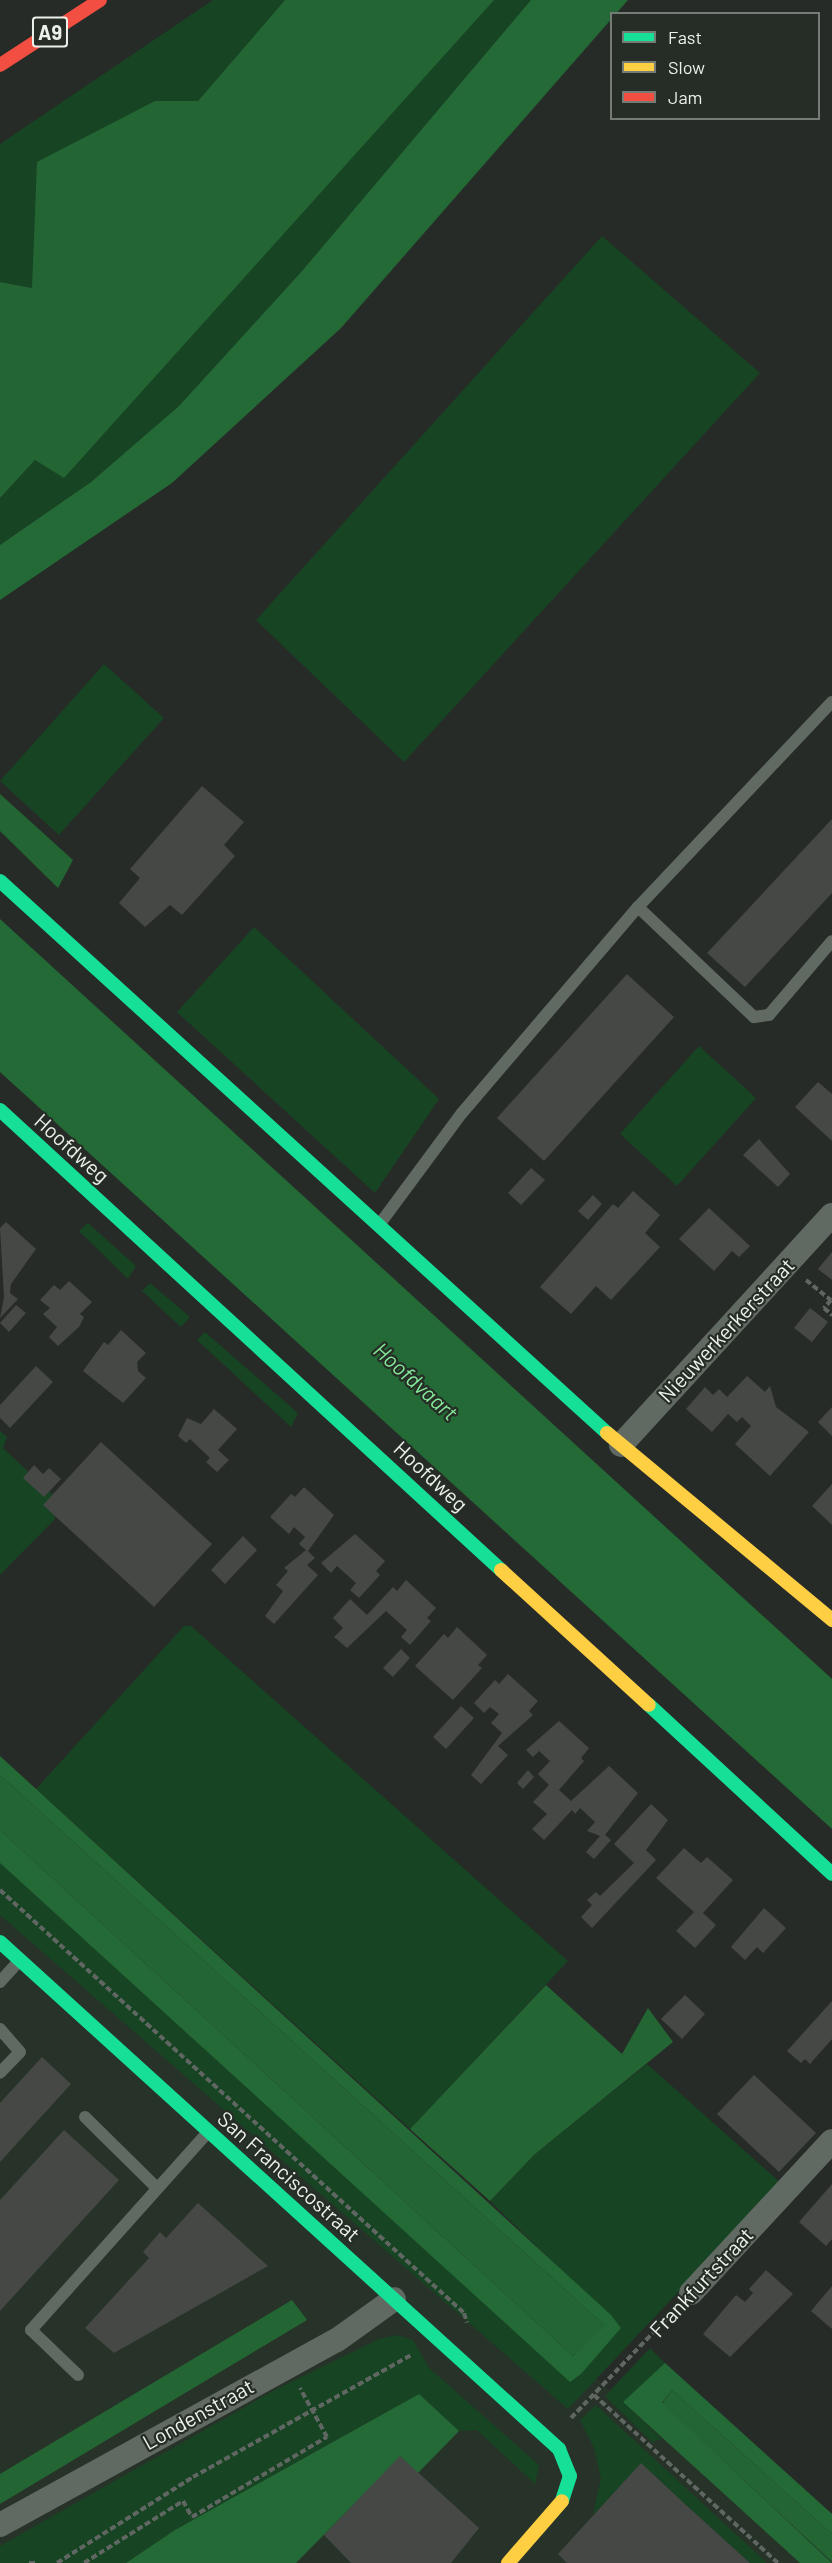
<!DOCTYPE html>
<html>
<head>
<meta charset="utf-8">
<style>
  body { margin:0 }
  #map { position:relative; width:832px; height:2563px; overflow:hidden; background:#272b27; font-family:Barlow,sans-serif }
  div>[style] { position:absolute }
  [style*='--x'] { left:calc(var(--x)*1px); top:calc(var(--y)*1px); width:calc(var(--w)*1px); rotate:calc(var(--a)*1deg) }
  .built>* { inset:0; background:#273329 }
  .green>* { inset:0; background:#174423 }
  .forest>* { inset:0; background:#236634 }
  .water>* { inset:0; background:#246a36 }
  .building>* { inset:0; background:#454845 }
  .path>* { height:4px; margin-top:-2px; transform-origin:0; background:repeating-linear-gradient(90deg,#606661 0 6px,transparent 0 9px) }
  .lane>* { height:12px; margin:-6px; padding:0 6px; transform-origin:6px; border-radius:6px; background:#616a62 }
  .street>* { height:24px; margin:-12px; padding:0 12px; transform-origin:12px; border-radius:12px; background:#616a62 }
  .fast>* { height:14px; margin:-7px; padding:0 7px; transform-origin:7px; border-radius:7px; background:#16e098 }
  .slow>* { height:14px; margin:-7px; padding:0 7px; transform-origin:7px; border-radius:7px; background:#ffcf43 }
  .jam>* { height:14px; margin:-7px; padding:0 7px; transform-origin:7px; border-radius:7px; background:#f24e42 }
  span { translate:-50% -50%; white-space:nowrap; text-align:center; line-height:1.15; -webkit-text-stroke:4.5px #252d26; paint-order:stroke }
  .shield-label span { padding:2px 4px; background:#252d26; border:2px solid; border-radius:4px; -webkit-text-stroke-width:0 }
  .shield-label { font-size:20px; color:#ecf1ec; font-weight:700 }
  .street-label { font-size:21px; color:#ecf1ec }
  .water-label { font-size:22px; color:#84e797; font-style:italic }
  .legend { position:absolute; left:610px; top:12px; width:210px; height:108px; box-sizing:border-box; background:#252d26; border:2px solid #757b75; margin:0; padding:8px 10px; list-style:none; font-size:18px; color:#ecf1ec }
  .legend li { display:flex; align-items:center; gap:12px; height:30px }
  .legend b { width:30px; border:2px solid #757b75 }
</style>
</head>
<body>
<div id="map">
  <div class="built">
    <i style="clip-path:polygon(0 1855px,623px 2402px,800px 2563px,0 2563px)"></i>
  </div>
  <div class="green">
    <i style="clip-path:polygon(213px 0,285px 0,198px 101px,155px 101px,32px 288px,0 282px,0 144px)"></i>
    <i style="clip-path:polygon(493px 0,531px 0,302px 271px,179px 406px,91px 482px,0 545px,0 498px,35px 460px,64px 477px)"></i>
    <i style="clip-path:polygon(602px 236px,760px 373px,404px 762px,256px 620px)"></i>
    <i style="clip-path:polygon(104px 664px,164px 718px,59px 835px,0 781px)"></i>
    <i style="clip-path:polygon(254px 927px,439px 1099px,375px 1193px,177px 1012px)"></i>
    <i style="clip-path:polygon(699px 1046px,756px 1098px,677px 1186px,620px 1134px)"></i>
    <i style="clip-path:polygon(88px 1223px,136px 1266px,128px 1279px,79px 1231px)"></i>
    <i style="clip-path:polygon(150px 1283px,190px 1317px,181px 1327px,142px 1291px)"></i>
    <i style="clip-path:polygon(205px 1332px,298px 1413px,291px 1427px,197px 1340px)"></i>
    <i style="clip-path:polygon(0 1431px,7px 1437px,3px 1448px,54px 1496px,55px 1519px,0 1575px)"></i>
    <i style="clip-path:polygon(184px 1626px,191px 1626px,568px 1961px,410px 2129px,36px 1789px)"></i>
    <i style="clip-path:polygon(0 1863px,570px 2381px,621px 2328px,490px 2201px,535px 2154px,647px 2064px,781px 2183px,568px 2409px,0 1915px)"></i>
    <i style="clip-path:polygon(397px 2335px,413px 2340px,429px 2368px,539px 2465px,535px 2484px,477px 2430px,459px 2431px,419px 2394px,175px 2530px,126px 2563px,0 2563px,0 2546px,273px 2391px,379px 2339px)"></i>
    <i style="clip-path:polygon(650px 2348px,665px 2363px,623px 2402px,662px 2439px,652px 2442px,605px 2396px)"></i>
    <i style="clip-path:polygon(596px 2405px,767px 2563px,750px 2563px,641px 2464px,593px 2515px,601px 2478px,594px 2448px,580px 2420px)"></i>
  </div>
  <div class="forest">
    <i style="clip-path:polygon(285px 0,494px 0,64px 478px,35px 460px,0 498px,0 282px,32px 288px,37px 162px,155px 101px,198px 101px)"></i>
    <i style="clip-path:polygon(0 794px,73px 860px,58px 888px,0 831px)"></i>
    <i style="clip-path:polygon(0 1775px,604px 2325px,596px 2336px,573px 2356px,0 1830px)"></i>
    <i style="clip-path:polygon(546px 1985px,622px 2054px,648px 2008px,673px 2042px,535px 2154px,490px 2201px,410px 2129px)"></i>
    <i style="clip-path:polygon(292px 2300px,307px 2320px,0 2504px,0 2474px)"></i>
    <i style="clip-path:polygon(672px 2390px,832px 2534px,832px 2562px,662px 2404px)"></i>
  </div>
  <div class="water">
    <i style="clip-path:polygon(531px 0,628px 0,341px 328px,172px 483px,0 600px,0 545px,91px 482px,179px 406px,302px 271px)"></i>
    <i style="clip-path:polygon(0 919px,832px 1679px,832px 1829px,0 1072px)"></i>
    <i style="clip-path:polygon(0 1756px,611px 2315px,621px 2328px,581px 2374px,570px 2382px,0 1863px,0 1830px,573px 2356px,596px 2335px,604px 2325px,0 1775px)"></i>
    <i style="clip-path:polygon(665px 2363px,832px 2514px,832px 2534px,672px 2390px,662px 2403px,832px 2563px,800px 2563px,623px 2402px)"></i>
    <i style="clip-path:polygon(419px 2394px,459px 2431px,416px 2475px,399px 2459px,296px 2563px,126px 2563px,175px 2530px)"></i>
  </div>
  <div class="building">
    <i style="clip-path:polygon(202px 786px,244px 822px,224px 845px,235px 856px,182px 915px,170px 905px,145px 927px,119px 903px,140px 878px,130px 869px)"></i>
    <i style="clip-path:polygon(832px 819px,832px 893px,745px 987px,707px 953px)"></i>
    <i style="clip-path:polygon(627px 974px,674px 1017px,544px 1161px,497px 1118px)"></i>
    <i style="clip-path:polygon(818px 1082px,832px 1094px,832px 1141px,795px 1107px)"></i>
    <i style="clip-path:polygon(759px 1139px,790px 1174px,778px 1187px,743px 1155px)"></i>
    <i style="clip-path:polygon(531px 1168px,545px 1180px,521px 1205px,508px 1193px)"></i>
    <i style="clip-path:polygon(633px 1191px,660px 1215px,645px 1233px,660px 1247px,611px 1300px,596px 1286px,571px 1314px,540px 1287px,613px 1204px,618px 1208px)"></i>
    <i style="clip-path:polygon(593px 1195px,602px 1204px,588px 1220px,578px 1211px)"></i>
    <i style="clip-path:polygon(709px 1208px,750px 1246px,739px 1257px,732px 1251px,714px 1271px,679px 1239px)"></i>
    <i style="clip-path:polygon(6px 1222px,36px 1249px,11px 1284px,10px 1293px,18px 1299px,0 1318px,4px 1297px,0 1228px)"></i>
    <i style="clip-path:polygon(832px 1252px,832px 1280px,818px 1269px)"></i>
    <i style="clip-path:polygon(69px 1281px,92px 1302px,80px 1314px,84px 1317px,79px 1327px,58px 1346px,49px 1337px,57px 1327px,43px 1314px,50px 1308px,40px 1300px,54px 1285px,60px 1290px)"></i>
    <i style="clip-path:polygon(16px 1305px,26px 1313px,9px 1332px,0 1323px)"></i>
    <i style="clip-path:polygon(810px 1308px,828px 1322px,812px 1342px,794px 1328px)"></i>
    <i style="clip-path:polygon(121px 1330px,146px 1353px,137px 1362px,138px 1371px,146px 1378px,123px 1403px,83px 1371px,104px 1342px,108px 1345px)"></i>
    <i style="clip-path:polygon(36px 1366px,53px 1382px,10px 1428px,0 1418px,0 1405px)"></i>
    <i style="clip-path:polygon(747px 1376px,765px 1392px,770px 1386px,776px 1407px,809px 1432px,770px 1476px,735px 1444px,751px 1426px,742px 1417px,737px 1422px,728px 1414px,712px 1432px,686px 1409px,705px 1387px,713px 1395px,719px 1389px,727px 1397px)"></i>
    <i style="clip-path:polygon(832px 1407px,832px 1436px,818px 1422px)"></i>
    <i style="clip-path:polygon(214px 1409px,237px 1429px,218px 1450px,229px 1460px,217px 1472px,206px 1462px,210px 1458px,190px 1439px,186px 1443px,178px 1436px,187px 1418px,201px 1424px)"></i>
    <i style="clip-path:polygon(101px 1442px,212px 1544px,154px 1607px,43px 1505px)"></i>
    <i style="clip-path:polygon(34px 1465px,43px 1474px,49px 1468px,61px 1479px,44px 1497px,23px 1478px)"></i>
    <i style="clip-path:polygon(832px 1484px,832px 1525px,812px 1506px)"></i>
    <i style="clip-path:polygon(304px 1487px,334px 1515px,308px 1551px,315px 1558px,307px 1565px,318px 1575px,274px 1624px,265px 1616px,283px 1591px,276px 1585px,288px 1571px,284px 1568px,306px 1550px,299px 1544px,305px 1537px,294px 1527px,289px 1534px,270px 1517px,291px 1494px,295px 1497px)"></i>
    <i style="clip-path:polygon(355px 1534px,385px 1561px,376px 1571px,380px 1575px,359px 1598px,350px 1590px,356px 1583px,337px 1566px,331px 1573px,321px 1563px)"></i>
    <i style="clip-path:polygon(243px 1536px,257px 1550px,225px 1584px,211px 1570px)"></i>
    <i style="clip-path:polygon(406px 1580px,436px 1608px,427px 1618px,431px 1621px,410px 1645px,401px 1637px,407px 1630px,386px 1611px,347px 1648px,334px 1637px,343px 1628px,333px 1618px,350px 1599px,367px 1615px,393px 1587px,397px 1591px)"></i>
    <i style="clip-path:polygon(457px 1627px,487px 1655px,478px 1665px,482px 1668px,453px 1700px,415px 1666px,444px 1634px,448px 1638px)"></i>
    <i style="clip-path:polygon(401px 1649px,410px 1658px,393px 1677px,383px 1668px)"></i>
    <i style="clip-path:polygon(508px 1674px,538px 1701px,529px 1711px,533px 1715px,498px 1746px,508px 1755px,481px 1784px,471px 1775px,502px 1733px,491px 1723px,499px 1714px,490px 1707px,484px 1713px,474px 1703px,495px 1680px,499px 1684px)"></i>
    <i style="clip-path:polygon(461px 1706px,474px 1718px,446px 1749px,433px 1737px)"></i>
    <i style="clip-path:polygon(559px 1721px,589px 1748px,581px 1758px,584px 1761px,559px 1790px,571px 1801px,609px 1766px,638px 1793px,605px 1835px,611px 1840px,594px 1859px,586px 1852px,600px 1836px,587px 1831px,595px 1822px,580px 1808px,575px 1814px,572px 1810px,544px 1840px,532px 1829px,547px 1814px,533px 1802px,549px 1785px,538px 1774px,550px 1761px,539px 1751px,533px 1757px,526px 1750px)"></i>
    <i style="clip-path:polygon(528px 1770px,534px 1777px,523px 1789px,517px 1783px)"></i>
    <i style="clip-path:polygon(651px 1804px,668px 1820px,646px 1850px,656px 1860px,592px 1928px,581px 1917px,592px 1905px,587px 1900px,596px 1892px,600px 1896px,634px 1863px,614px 1844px)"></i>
    <i style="clip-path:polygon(684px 1848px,701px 1863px,707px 1857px,733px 1880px,703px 1913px,716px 1925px,695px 1948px,676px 1931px,694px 1912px,656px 1878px)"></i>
    <i style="clip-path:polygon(764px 1908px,786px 1928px,763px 1953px,757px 1947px,745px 1960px,731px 1947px)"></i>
    <i style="clip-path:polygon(685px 1995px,705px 2014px,682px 2039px,661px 2019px)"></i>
    <i style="clip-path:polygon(832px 2001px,832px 2039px,810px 2064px,805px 2059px,801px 2063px,787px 2051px)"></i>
    <i style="clip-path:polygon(42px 2057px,71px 2084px,0 2162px,0 2103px)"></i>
    <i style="clip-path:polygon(754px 2075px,816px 2133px,779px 2172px,717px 2114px)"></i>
    <i style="clip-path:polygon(64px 2130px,119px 2180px,0 2311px,0 2200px)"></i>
    <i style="clip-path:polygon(832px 2184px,832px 2239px,826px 2246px,799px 2222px)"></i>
    <i style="clip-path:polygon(198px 2203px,268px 2266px,114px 2353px,85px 2328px,149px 2258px,143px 2252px,160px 2232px,166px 2238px)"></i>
    <i style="clip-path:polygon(766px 2270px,793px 2294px,730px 2357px,703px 2334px,736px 2295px,745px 2302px,753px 2293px,749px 2289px)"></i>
    <i style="clip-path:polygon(832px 2286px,832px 2329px,811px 2311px)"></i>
    <i style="clip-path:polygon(400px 2456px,479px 2528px,451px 2563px,351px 2563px,324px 2535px)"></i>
    <i style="clip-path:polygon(641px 2463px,686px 2505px,750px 2563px,567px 2563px,558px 2554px)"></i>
  </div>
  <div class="path">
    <i style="--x:806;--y:1280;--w:32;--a:39"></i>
    <i style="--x:831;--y:1300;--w:11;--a:131"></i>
    <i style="--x:824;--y:1308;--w:11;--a:41"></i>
    <i style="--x:0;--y:1890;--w:628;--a:42.35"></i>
    <i style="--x:464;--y:2313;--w:10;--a:73"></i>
    <i style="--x:594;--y:2395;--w:249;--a:42.4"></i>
    <i style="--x:571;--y:2418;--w:149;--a:-46.1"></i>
    <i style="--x:29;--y:2563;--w:7;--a:0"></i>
    <i style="--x:57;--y:2563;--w:161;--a:-32.3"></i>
    <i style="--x:193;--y:2477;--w:250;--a:-29.2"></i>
    <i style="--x:84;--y:2563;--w:117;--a:-32.1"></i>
    <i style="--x:183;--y:2501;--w:18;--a:61"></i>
    <i style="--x:192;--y:2517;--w:157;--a:-30.7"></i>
    <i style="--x:327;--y:2437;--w:56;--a:-118.9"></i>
  </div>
  <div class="lane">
    <i style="--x:638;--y:907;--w:160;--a:43.5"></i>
    <i style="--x:754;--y:1017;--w:15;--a:-8"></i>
    <i style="--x:769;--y:1015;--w:97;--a:-49.6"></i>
    <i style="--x:379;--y:1225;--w:139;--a:-53.5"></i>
    <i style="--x:462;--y:1113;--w:271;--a:-49.5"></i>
    <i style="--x:638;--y:907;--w:282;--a:-46.6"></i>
    <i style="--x:0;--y:1982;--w:28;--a:-48"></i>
    <i style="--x:0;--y:2029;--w:30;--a:49"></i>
    <i style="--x:20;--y:2052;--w:29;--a:134"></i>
    <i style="--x:85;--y:2117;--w:101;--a:44.6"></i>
    <i style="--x:78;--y:2375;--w:65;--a:-136.2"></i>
    <i style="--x:31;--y:2330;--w:266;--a:-48.2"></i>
  </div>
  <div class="street">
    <i style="--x:621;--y:1445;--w:312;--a:-47.5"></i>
    <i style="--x:691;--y:2293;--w:207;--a:-47.2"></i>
    <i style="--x:0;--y:2525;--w:384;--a:-28.8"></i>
    <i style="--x:337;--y:2340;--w:70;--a:-35.7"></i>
  </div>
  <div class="fast">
    <i style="--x:0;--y:881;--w:820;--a:42.28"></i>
    <i style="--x:0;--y:1110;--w:680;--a:42.56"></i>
    <i style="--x:649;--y:1705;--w:249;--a:42.7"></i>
    <i style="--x:0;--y:1942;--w:755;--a:42.21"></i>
    <i style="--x:559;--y:2449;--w:29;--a:68"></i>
    <i style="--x:570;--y:2476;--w:26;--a:108"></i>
  </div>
  <div class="slow">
    <i style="--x:607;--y:1433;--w:293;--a:39.7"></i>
    <i style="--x:501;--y:1570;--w:200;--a:42.4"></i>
    <i style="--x:508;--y:2563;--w:82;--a:-48.9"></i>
  </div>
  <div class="jam">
    <i style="--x:0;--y:65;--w:119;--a:-33"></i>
  </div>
  <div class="shield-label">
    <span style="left:50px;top:32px">A9</span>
  </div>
  <div class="street-label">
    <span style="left:72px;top:1148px;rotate:42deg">Hoofdweg</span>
    <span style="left:726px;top:1330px;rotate:-47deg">Nieuwerkerkerstraat</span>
    <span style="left:431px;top:1476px;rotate:43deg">Hoofdweg</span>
    <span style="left:289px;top:2176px;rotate:42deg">San Franciscostraat</span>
    <span style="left:701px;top:2282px;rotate:-47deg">Frankfurtstraat</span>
    <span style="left:198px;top:2414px;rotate:-29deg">Londenstraat</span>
  </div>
  <div class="water-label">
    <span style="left:416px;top:1381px;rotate:42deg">Hoofdvaart</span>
  </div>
  <ul class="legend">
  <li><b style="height:8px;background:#16e098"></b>Fast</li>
  <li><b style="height:8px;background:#ffcf43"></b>Slow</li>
  <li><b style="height:8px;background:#f24e42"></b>Jam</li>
  </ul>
</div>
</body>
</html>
